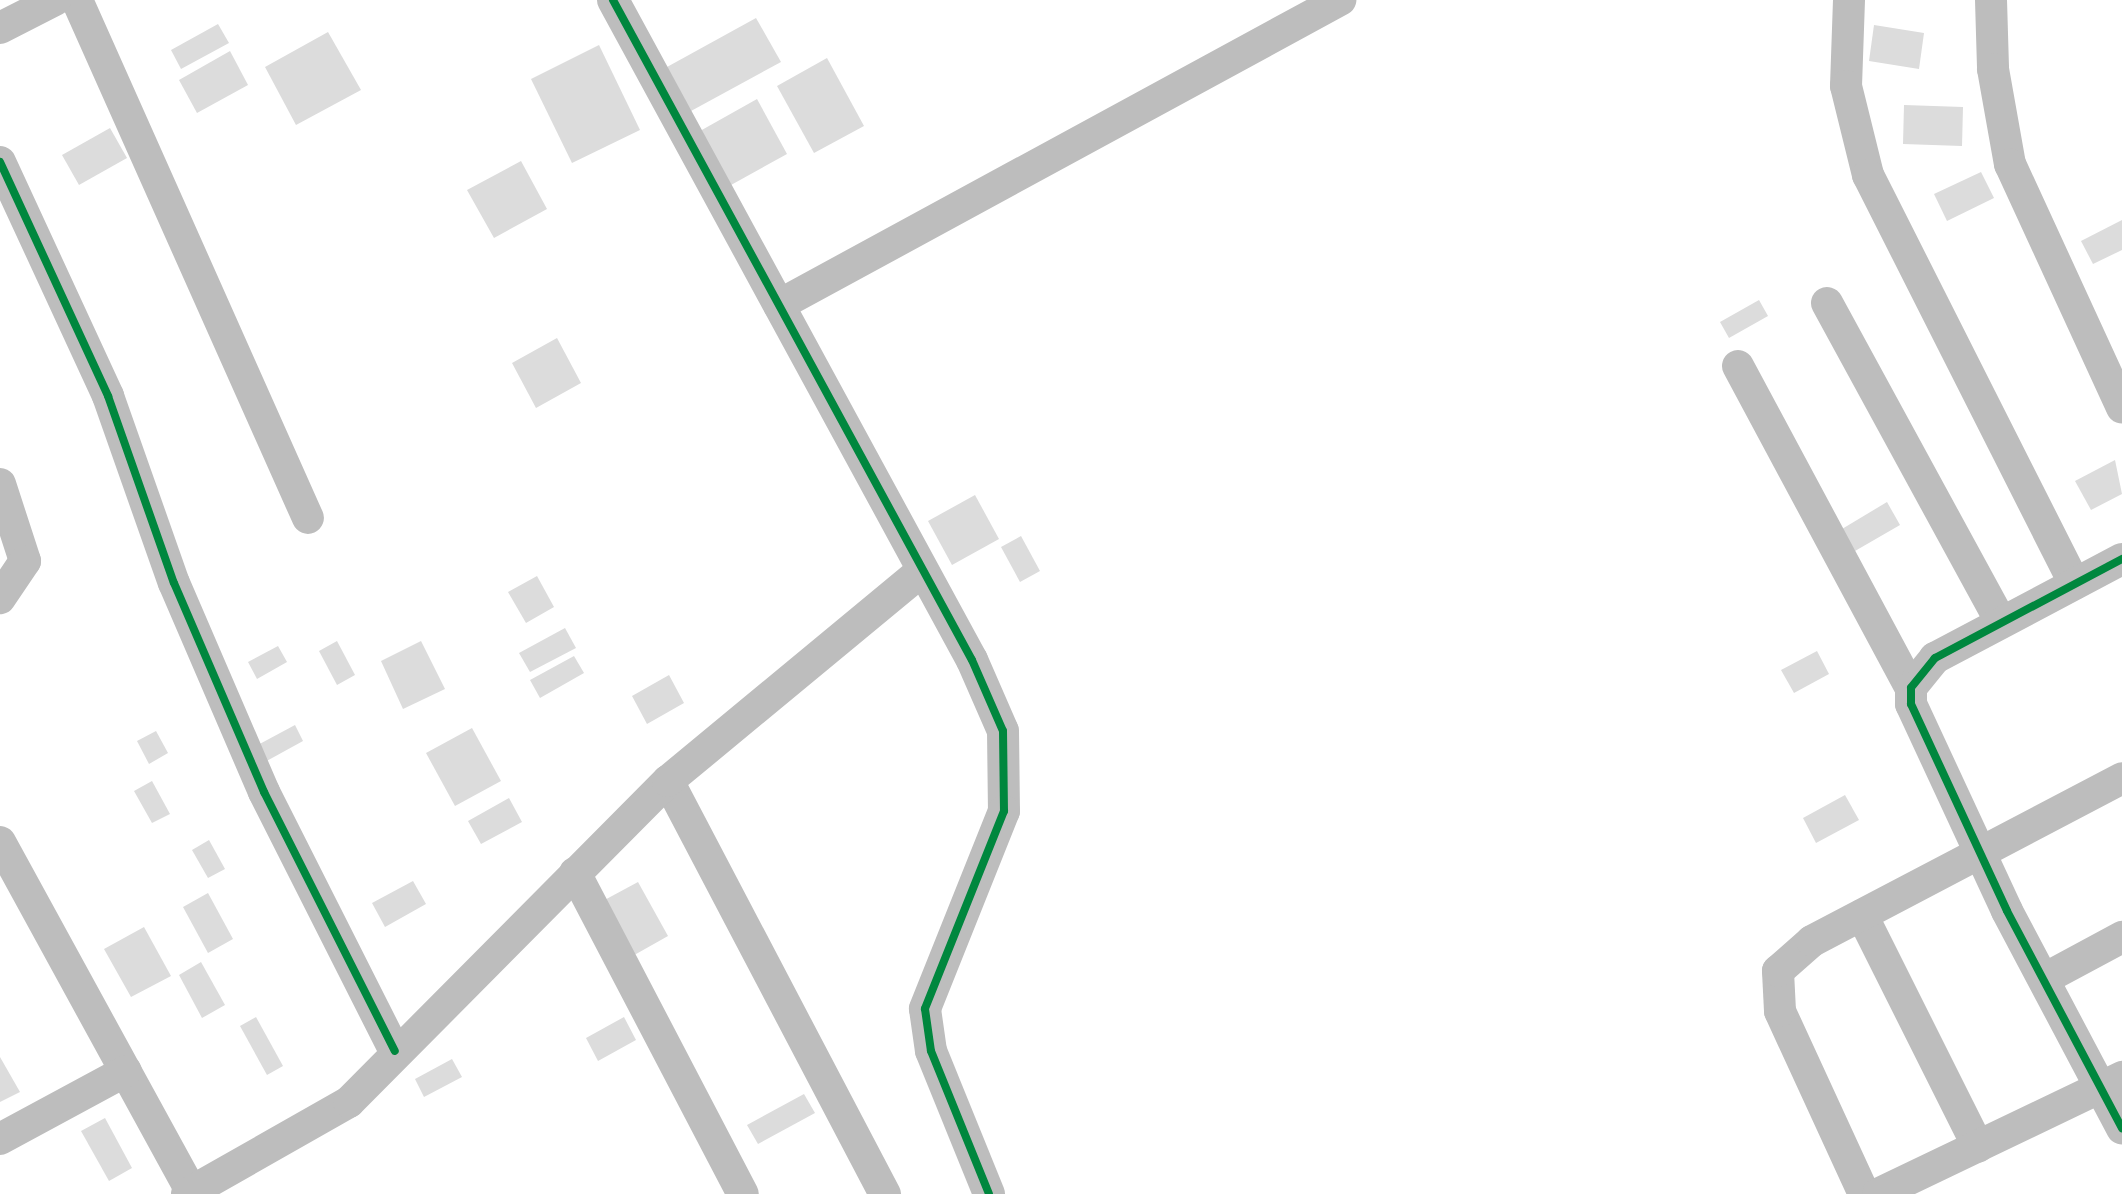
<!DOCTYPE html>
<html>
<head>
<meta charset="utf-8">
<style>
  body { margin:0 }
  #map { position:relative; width:2122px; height:1194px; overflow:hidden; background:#fff; font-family:Helvetica,sans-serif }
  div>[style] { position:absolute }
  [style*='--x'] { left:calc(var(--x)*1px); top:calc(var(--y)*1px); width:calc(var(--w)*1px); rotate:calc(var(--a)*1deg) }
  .building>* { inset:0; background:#dcdcdc }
  .street>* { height:32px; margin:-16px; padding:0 16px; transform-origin:16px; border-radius:16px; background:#bdbdbd }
  .cycleway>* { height:8px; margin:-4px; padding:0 4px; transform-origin:4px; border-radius:4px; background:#00873e }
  span { translate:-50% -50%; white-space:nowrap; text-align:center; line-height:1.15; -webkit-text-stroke:8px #fff; paint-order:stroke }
</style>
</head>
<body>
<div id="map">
  <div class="building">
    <i style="clip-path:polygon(756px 18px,781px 62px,691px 111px,667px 67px)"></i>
    <i style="clip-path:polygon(218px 24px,229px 43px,181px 69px,171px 50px)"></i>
    <i style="clip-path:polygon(1874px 25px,1924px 33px,1919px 69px,1869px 61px)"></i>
    <i style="clip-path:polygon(328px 32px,361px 90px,296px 125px,265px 67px)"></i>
    <i style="clip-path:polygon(599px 45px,640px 130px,572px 163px,531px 79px)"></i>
    <i style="clip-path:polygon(230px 51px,248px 85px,197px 113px,179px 80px)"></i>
    <i style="clip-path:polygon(827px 58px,864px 126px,814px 153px,777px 86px)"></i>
    <i style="clip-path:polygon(757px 99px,787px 154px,731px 185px,700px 131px)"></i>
    <i style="clip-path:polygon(1904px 105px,1963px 107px,1962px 146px,1903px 144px)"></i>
    <i style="clip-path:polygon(110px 128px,127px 158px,79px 185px,62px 155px)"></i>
    <i style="clip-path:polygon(521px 161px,547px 209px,494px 238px,467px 190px)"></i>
    <i style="clip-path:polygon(1981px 172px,1994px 198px,1947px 221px,1934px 194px)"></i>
    <i style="clip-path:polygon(2122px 220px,2122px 250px,2093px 264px,2081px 241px)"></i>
    <i style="clip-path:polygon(1759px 300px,1768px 316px,1729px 338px,1720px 322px)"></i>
    <i style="clip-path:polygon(557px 338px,581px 383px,536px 408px,512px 363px)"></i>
    <i style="clip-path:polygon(2115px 460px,2122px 494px,2091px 510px,2075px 481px)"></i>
    <i style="clip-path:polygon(975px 495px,999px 539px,952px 565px,928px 521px)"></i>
    <i style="clip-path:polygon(1887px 502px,1900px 525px,1855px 551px,1842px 529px)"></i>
    <i style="clip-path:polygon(1021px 536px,1040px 571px,1020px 582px,1001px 547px)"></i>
    <i style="clip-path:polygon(537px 576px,554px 607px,526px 623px,508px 592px)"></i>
    <i style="clip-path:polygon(565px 628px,576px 648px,530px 672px,519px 653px)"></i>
    <i style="clip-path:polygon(337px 641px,355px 675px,337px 685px,319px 651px)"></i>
    <i style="clip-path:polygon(421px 641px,445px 689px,403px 709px,381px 661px)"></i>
    <i style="clip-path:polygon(278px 646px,287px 662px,257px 679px,248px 662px)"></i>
    <i style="clip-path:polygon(1817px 651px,1829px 674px,1794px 693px,1781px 670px)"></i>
    <i style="clip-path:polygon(574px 656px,584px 673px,540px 698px,530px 680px)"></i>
    <i style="clip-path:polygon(669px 675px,684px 703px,647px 724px,632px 696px)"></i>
    <i style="clip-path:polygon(295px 725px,303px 741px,263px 763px,254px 747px)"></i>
    <i style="clip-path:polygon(472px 728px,501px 781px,455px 806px,426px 753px)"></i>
    <i style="clip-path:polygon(156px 731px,168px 753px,149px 764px,137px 741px)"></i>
    <i style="clip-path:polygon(152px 781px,170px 814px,152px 823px,134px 791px)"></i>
    <i style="clip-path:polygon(1845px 795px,1859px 820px,1816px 843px,1803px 818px)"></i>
    <i style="clip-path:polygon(509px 798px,522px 822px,481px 844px,468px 821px)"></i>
    <i style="clip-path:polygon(209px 840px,225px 869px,208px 878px,192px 850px)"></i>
    <i style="clip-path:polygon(413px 881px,426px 904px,385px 927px,372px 903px)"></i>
    <i style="clip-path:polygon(638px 882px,668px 936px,629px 958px,599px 903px)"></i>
    <i style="clip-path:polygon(208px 893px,233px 939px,208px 953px,183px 907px)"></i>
    <i style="clip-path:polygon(144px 927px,171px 976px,131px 997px,104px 949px)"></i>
    <i style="clip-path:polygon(201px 962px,225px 1005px,202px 1018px,179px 975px)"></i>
    <i style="clip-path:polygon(256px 1017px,283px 1066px,267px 1075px,240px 1026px)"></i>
    <i style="clip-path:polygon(624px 1017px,636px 1040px,598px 1061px,586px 1038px)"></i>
    <i style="clip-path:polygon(0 1057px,20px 1092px,0 1102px)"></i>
    <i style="clip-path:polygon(452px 1059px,462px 1077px,424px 1097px,415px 1079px)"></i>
    <i style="clip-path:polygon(804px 1094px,815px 1113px,758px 1144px,747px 1125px)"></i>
    <i style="clip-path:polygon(105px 1118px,132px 1168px,109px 1181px,81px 1131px)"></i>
  </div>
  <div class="street">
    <i style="--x:77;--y:0;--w:567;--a:65.97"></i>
    <i style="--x:613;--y:0;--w:751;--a:61.46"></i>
    <i style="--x:972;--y:660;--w:77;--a:66.4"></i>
    <i style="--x:1003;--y:731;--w:80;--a:89.3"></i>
    <i style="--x:1004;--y:811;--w:213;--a:111.8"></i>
    <i style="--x:925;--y:1009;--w:42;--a:81.9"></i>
    <i style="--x:931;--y:1051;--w:154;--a:67.9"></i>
    <i style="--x:1849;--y:0;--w:86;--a:92"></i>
    <i style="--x:1846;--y:86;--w:92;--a:76.1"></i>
    <i style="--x:1868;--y:175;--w:458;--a:63.2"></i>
    <i style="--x:1991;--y:0;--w:69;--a:88.3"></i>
    <i style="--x:1993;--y:69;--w:97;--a:79.9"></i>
    <i style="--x:2010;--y:164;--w:268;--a:65.3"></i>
    <i style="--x:0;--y:28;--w:62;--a:-27"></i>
    <i style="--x:0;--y:162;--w:258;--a:65.2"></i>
    <i style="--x:108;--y:396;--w:198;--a:70.6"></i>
    <i style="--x:174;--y:583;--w:228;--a:66.7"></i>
    <i style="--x:264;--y:792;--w:290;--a:63.2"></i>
    <i style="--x:1827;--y:303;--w:363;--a:61.4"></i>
    <i style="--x:779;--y:305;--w:639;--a:-28.53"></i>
    <i style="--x:1738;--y:366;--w:366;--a:61.8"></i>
    <i style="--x:0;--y:484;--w:81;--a:72"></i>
    <i style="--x:25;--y:561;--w:45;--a:124"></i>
    <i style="--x:2122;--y:559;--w:212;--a:152.1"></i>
    <i style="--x:1935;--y:658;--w:38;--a:129"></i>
    <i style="--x:1911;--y:688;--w:16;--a:90"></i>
    <i style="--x:1911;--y:704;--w:228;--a:65.1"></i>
    <i style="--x:2007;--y:911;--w:246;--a:62.1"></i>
    <i style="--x:668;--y:781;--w:467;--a:62.3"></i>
    <i style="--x:0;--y:842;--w:401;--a:61.3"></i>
    <i style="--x:575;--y:873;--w:362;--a:62.4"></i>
    <i style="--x:1862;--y:915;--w:259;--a:63.4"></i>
    <i style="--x:2044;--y:979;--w:89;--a:-28.3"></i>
    <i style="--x:0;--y:1139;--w:143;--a:-28.4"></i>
    <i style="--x:187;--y:1194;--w:186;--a:-29.6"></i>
    <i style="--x:349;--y:1102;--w:453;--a:-45.2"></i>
    <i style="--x:668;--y:781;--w:328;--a:-39.6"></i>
    <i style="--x:1864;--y:1194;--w:201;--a:-114.7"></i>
    <i style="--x:1780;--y:1011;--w:40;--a:-92.9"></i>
    <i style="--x:1778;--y:971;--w:45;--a:-41.4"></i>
    <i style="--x:1812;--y:941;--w:350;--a:-27.7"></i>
    <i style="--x:1878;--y:1194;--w:271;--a:-25.6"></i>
  </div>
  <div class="cycleway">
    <i style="--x:613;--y:0;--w:751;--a:61.46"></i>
    <i style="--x:972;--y:660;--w:77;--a:66.4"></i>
    <i style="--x:1003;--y:731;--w:80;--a:89.3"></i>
    <i style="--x:1004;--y:811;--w:213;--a:111.8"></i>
    <i style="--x:925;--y:1009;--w:42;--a:81.9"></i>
    <i style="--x:931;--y:1051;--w:154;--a:67.9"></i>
    <i style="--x:0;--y:162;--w:258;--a:65.2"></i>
    <i style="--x:108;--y:396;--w:198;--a:70.6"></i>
    <i style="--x:174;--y:583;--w:228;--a:66.7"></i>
    <i style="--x:264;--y:792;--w:290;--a:63.2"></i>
    <i style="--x:2122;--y:559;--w:212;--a:152.1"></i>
    <i style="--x:1935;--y:658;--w:38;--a:129"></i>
    <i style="--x:1911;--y:688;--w:16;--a:90"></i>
    <i style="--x:1911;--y:704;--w:228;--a:65.1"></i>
    <i style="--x:2007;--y:911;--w:246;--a:62.1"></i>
  </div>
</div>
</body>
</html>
